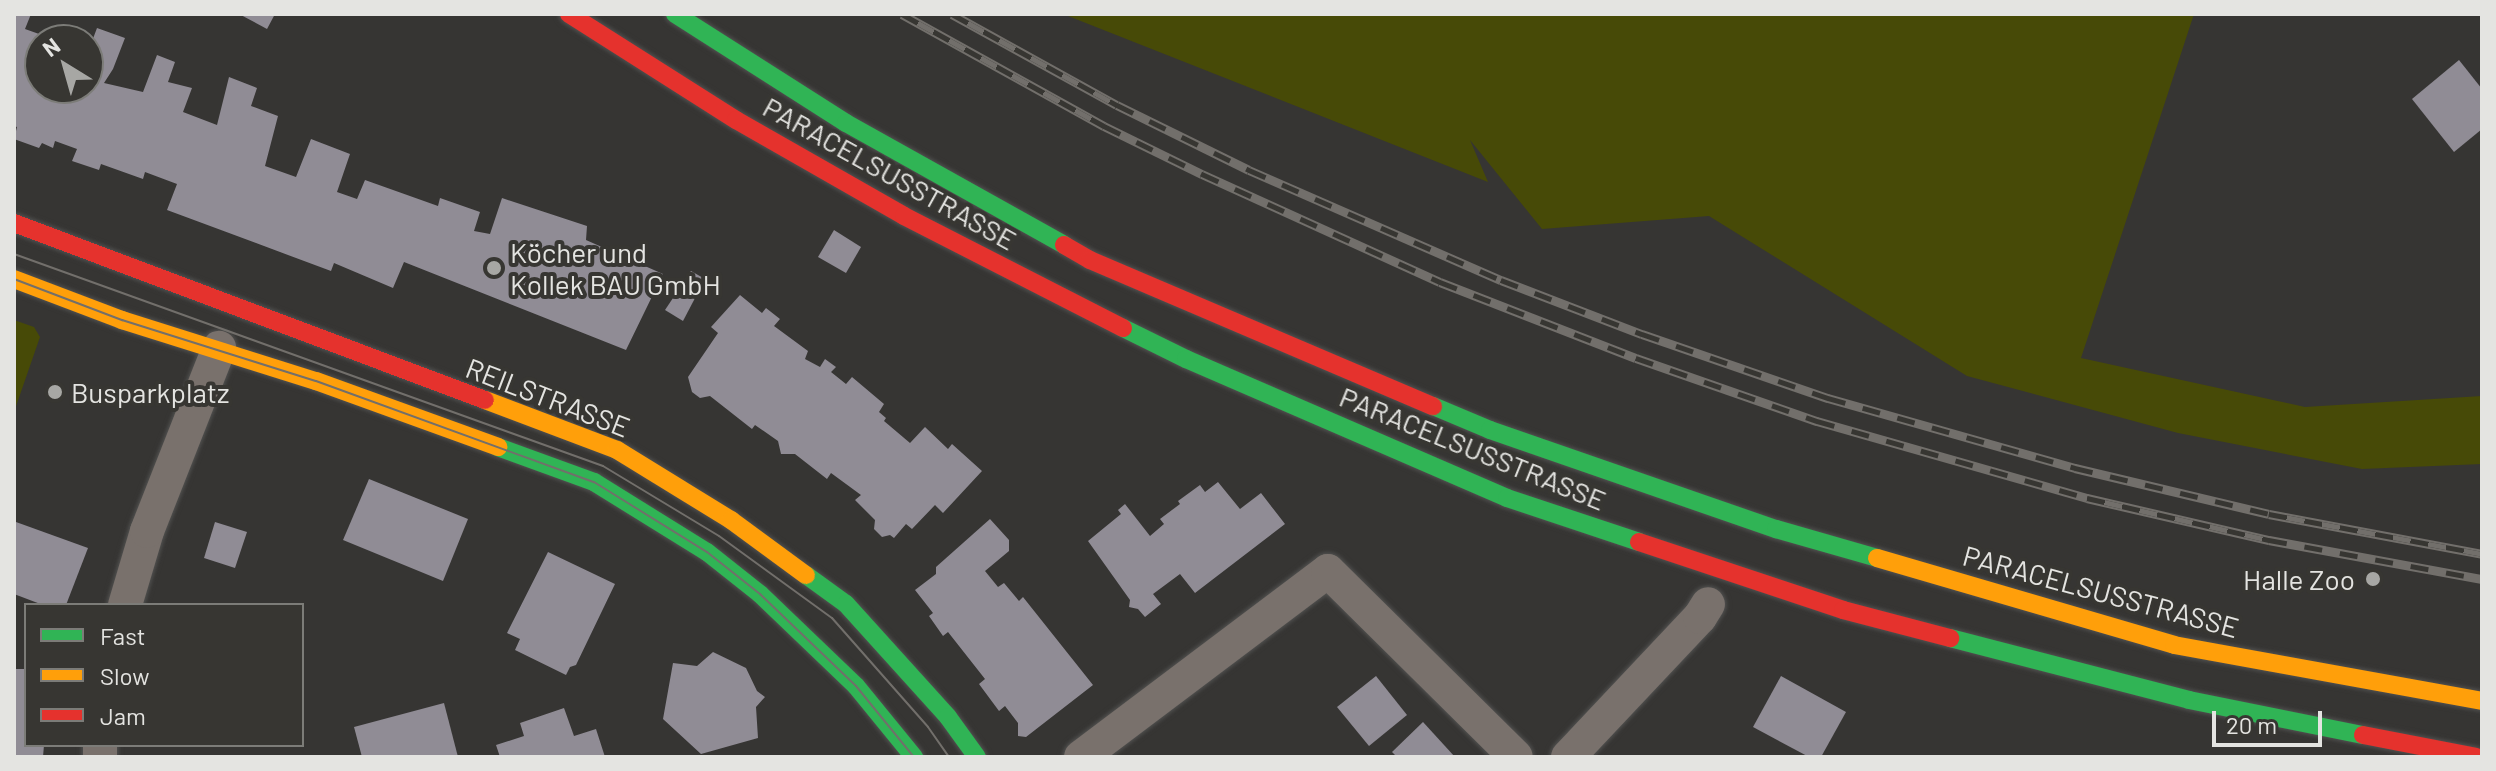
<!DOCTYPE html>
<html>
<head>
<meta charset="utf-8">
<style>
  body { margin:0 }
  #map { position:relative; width:2496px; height:771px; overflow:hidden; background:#363533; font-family:Barlow,sans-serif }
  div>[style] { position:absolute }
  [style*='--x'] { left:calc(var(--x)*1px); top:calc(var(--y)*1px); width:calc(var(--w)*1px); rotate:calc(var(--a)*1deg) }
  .green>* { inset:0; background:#474a07 }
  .building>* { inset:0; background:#908c95 }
  .roads { filter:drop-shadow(0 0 2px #515150) drop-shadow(0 0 2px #515150) }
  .street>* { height:34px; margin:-17px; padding:0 17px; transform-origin:17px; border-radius:17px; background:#79716c }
  .fast>* { height:18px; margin:-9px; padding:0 9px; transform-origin:9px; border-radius:9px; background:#30b455 }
  .slow>* { height:18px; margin:-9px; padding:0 9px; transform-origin:9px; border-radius:9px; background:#ff9f0a }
  .jam>* { height:18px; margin:-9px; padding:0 9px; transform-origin:9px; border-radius:9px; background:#e5322d }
  .tram>* { height:2px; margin:-1px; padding:0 1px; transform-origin:1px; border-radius:1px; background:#726f6b }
  .rail>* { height:9px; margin-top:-4.5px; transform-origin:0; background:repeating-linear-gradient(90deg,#373632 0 18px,#726f6b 0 36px); box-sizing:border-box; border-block:2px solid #726f6b }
  .dots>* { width:22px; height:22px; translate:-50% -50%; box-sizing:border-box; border:4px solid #373632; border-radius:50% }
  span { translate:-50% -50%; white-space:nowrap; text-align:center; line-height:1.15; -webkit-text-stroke:8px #373632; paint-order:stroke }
  .street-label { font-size:28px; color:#e4e4e1 }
  .poi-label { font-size:28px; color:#e4e4e1 }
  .left { translate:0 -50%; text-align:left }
  .right { translate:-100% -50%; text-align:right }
  .frame { position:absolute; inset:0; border:16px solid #e4e4e1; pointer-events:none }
  .legend { position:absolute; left:24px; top:603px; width:280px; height:144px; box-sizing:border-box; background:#373632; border:2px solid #7c7c78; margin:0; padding:10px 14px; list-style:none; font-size:24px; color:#e4e4e1 }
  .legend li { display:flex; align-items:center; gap:16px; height:40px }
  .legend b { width:40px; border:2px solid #7c7c78 }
  .north { position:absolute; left:24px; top:24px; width:80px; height:80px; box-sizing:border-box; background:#373632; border:2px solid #7c7c78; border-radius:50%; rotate:323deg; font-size:22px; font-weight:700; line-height:32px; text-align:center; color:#e4e4e1 }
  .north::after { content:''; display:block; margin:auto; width:28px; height:36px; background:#a7a7a4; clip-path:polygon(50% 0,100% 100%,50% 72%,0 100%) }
  .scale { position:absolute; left:2212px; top:711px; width:110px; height:36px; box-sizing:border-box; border:4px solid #e4e4e1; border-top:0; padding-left:10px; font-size:24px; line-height:28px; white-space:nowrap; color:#e4e4e1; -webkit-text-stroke:6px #373632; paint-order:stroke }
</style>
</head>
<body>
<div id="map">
  <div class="green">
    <i style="clip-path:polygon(1063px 14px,2194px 14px,2081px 358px,2305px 407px,2482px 396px,2482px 464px,2362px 469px,2178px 433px,1967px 376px,1709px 216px,1542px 229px,1470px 140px,1488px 182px)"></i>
    <i style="clip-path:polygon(14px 320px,34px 327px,40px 337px,14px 412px)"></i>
  </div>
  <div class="building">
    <i style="clip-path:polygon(14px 14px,31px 14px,25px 29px,56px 40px,40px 40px,40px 88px,88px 88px,88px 52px,97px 28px,125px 38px,113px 69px,104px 83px,143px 92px,157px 55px,175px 62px,168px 82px,192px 88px,183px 112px,217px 125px,229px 77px,257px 88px,251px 106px,278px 116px,265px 166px,296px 177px,311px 139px,350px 154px,337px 192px,357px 199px,365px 180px,438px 206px,440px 198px,480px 212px,474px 231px,490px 234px,502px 198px,587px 226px,586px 240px,663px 274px,626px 350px,404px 262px,393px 288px,334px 263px,331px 271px,167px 210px,177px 184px,145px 172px,143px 179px,101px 164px,99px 170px,72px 161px,77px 149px,55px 141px,53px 148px,42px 143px,39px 148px,14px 139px,17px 127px,14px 126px)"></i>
    <i style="clip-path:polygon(239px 14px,275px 14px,267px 29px)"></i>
    <i style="clip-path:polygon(2459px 60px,2482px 89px,2482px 129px,2454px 152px,2412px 99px)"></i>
    <i style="clip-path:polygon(834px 230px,861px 247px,846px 273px,818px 257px)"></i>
    <i style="clip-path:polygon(691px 271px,705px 279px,683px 321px,665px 310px)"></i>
    <i style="clip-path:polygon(740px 295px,762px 313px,766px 308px,780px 319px,774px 326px,808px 351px,805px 359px,820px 367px,825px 359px,836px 367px,831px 372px,846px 384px,852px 377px,884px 404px,879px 412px,886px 418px,884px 421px,910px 443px,925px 427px,948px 449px,952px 444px,982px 471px,943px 513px,935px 505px,912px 529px,906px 524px,894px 538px,890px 535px,882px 537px,874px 529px,875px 520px,855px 500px,861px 495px,831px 473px,827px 479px,795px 454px,781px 454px,778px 441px,755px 425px,752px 429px,710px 396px,700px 398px,692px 392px,688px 377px,718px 333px,711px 327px)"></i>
    <i style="clip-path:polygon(369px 479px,468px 519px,443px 581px,343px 540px)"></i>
    <i style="clip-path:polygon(1218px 482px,1240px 509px,1261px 493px,1285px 524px,1195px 593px,1180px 574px,1153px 594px,1161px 604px,1145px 617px,1138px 609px,1129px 607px,1130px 600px,1088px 541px,1121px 514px,1118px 510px,1125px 504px,1150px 536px,1164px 524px,1160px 519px,1180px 504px,1178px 501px,1200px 485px,1205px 492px)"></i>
    <i style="clip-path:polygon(990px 519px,1009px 540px,1009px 551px,985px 571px,998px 587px,1004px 583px,1019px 601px,1023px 597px,1093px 685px,1026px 737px,1018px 736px,1018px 723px,1005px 706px,999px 711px,979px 684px,985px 679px,948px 632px,943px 636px,929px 616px,933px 613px,915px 590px,936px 574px,936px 567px)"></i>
    <i style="clip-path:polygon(16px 522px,88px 548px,66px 605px,43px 605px,14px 594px)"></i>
    <i style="clip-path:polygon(215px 522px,247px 532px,235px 568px,204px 558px)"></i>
    <i style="clip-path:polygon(548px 552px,615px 584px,576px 665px,570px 667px,566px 675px,515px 650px,520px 639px,507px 633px)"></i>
    <i style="clip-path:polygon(713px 652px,746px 668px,757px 691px,765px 697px,756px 707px,758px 738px,701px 754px,663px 719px,673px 663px,697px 666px)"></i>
    <i style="clip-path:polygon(14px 669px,26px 669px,26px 745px,44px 745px,43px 757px,14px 757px)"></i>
    <i style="clip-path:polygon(1376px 676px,1407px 715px,1369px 746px,1337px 707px)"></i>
    <i style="clip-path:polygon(1781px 676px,1846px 712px,1821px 757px,1809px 757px,1753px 727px)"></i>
    <i style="clip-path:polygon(444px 703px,458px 757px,362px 757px,354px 727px)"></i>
    <i style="clip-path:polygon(564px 708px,574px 736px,596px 729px,605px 757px,500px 757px,496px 745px,524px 736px,520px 723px)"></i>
    <i style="clip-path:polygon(1423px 722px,1455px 757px,1397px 757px,1392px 752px)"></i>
  </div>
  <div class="roads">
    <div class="street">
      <i style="--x:125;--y:605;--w:77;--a:-73.4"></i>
      <i style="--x:147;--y:531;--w:197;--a:-68.5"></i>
      <i style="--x:100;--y:757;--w:12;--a:-90"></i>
      <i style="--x:1081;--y:757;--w:309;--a:-37"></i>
      <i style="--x:1328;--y:571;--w:264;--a:44.7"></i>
      <i style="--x:1568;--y:757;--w:192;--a:-46.7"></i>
      <i style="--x:1700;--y:617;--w:15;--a:-58"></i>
    </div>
    <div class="fast">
      <i style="--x:675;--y:14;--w:203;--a:32.5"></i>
      <i style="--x:846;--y:123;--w:250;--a:29.2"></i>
      <i style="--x:1123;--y:328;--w:70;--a:26.2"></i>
      <i style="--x:1186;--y:359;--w:350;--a:23.4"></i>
      <i style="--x:1507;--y:498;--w:139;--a:18.4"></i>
      <i style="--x:1433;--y:406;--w:62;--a:22.8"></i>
      <i style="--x:1490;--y:430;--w:303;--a:19.1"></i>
      <i style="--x:1776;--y:529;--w:105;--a:16"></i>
      <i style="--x:498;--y:447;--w:102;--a:20"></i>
      <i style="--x:594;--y:482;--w:133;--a:31.8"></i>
      <i style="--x:707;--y:552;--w:68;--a:38.4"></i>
      <i style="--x:760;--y:594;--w:133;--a:43.8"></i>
      <i style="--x:856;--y:686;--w:92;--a:50.8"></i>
      <i style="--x:806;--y:575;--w:49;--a:35.9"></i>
      <i style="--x:846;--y:604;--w:152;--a:47.9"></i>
      <i style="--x:948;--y:717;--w:49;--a:54.1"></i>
      <i style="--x:1950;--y:638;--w:247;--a:14.5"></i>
      <i style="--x:2189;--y:700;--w:177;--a:11.4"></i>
    </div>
    <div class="slow">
      <i style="--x:14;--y:279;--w:116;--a:20.8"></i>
      <i style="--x:122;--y:320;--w:203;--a:17.5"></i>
      <i style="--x:316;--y:381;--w:194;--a:19.9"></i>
      <i style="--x:485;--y:400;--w:141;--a:20.7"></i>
      <i style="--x:617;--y:450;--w:134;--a:31.6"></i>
      <i style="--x:731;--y:520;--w:93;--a:36.3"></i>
      <i style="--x:1877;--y:558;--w:309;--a:16.3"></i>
      <i style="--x:2174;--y:645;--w:313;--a:10.3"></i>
    </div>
    <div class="jam">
      <i style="--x:569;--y:14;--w:198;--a:32.4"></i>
      <i style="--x:736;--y:120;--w:193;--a:29.7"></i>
      <i style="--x:904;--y:216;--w:246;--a:27.1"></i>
      <i style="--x:14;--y:223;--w:503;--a:20.6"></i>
      <i style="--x:1064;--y:245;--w:30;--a:30"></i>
      <i style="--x:1090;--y:260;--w:373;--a:23.1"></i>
      <i style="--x:1639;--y:542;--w:215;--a:18.4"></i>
      <i style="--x:1843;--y:610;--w:111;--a:14.7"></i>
      <i style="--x:2363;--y:735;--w:115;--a:11"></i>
    </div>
  </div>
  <div class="tram">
    <i style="--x:14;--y:254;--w:626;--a:19.8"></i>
    <i style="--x:603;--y:466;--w:135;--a:31.1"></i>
    <i style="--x:719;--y:536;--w:140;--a:36"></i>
    <i style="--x:832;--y:618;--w:145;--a:48.6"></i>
    <i style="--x:928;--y:727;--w:37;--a:55"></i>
    <i style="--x:14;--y:279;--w:116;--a:20.8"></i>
    <i style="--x:122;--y:320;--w:203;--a:17.5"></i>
    <i style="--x:316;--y:381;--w:296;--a:20"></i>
    <i style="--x:594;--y:482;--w:133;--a:31.8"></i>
    <i style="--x:707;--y:552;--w:68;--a:38.4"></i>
    <i style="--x:760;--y:594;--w:133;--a:43.8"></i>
    <i style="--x:856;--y:686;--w:92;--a:50.8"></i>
  </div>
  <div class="rail">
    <i style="--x:902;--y:14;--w:231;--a:29"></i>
    <i style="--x:1104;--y:126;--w:109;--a:26.1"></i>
    <i style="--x:1202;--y:174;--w:261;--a:24.4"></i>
    <i style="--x:1440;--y:282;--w:210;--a:21.2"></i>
    <i style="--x:1636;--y:358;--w:192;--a:19.2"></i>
    <i style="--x:1817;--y:421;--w:281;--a:15.9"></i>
    <i style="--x:2087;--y:498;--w:187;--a:13"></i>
    <i style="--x:2269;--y:540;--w:217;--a:10.4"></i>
    <i style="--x:952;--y:14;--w:188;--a:28.9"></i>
    <i style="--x:1117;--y:105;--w:147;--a:26.2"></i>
    <i style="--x:1249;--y:170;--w:275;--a:23.6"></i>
    <i style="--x:1501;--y:280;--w:151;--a:21"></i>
    <i style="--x:1642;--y:334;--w:197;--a:19"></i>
    <i style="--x:1828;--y:398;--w:257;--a:15.8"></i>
    <i style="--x:2075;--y:468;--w:199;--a:13.3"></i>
    <i style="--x:2269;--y:514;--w:217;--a:10.6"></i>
  </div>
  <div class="dots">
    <i style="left:494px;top:268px;background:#a7a7a4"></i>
    <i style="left:55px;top:392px;background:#a7a7a4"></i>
    <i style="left:2373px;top:579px;background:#a7a7a4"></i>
  </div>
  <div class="street-label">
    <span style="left:890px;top:173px;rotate:29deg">PARACELSUSSTRASSE</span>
    <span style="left:548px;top:397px;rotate:21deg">REILSTRASSE</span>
    <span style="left:1473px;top:448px;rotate:22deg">PARACELSUSSTRASSE</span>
    <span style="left:2101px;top:591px;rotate:15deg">PARACELSUSSTRASSE</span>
  </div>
  <div class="poi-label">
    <span class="left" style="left:510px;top:268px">Köcher und<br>Kollek BAU GmbH</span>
    <span class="left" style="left:71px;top:392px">Busparkplatz</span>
    <span class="right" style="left:2355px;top:579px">Halle Zoo</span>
  </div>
  <div class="frame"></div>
  <ul class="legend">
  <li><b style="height:10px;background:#30b455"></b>Fast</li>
  <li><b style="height:10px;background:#ff9f0a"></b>Slow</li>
  <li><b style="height:10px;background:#e5322d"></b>Jam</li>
  </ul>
  <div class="north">N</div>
  <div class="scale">20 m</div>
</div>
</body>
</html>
